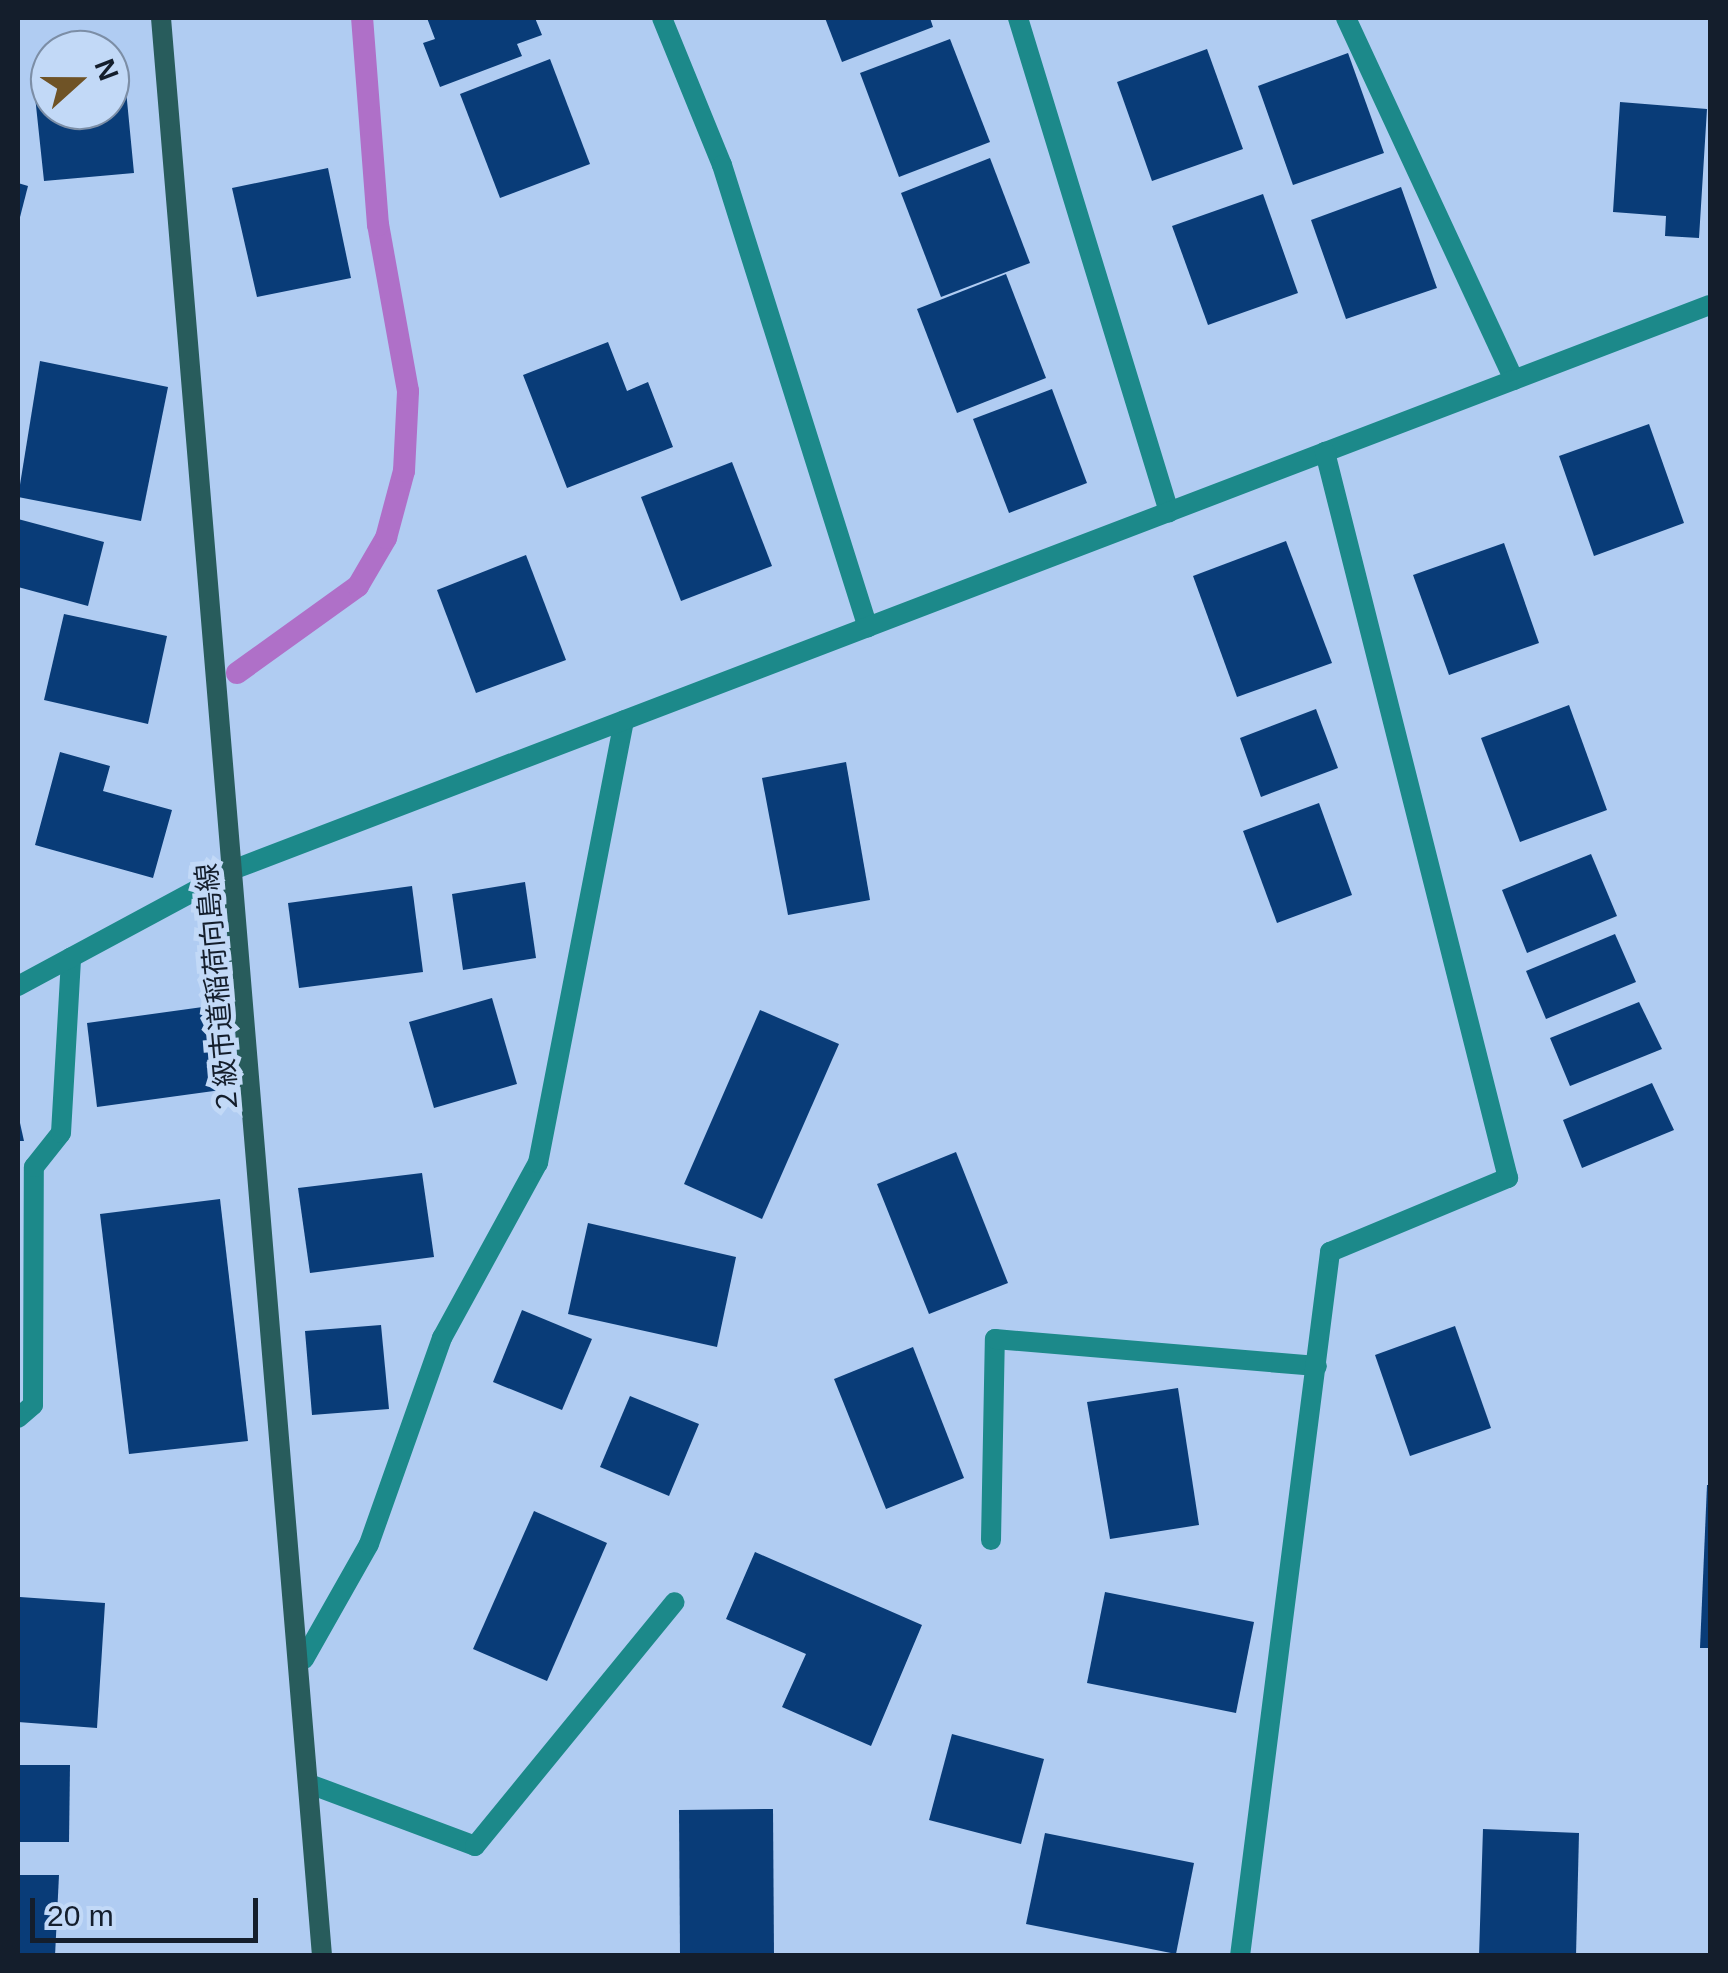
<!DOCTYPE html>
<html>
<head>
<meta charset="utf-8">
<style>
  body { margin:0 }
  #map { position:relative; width:1728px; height:1973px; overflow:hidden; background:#b0ccf2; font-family:Helvetica,"Noto Sans JP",sans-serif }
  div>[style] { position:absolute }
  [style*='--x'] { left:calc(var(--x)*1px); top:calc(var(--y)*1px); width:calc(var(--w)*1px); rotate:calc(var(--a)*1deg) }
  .stream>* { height:22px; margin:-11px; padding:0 11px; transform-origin:11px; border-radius:11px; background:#af70c8 }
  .building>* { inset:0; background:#093c78 }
  .lane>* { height:20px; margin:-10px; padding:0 10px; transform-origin:10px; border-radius:10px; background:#1c898a }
  .street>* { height:20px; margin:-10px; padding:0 10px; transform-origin:10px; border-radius:10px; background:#1c898a }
  .secondary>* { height:20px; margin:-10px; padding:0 10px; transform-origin:10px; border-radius:10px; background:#285c5c }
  span { translate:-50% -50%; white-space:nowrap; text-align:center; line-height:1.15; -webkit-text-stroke:10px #c2d9f7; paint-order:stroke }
  .street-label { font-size:28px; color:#141e2c }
  .frame { position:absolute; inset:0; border:20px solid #141e2c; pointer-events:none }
  .north { position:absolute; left:30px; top:30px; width:100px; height:100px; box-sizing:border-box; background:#c2d9f7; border:2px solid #7c8ea6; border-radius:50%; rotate:69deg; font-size:28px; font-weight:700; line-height:40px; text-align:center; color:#141e2c }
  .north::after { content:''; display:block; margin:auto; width:35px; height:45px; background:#6f5326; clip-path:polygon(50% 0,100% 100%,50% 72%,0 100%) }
  .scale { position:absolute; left:30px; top:1898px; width:228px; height:45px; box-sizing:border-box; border:5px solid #141e2c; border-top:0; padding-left:12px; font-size:30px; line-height:35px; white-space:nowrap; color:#141e2c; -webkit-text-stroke:8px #c2d9f7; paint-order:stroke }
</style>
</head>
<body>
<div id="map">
  <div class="stream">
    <i style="--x:237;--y:673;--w:149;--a:-35.7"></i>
    <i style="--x:358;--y:586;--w:56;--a:-59.7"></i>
    <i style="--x:386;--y:538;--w:69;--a:-75"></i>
    <i style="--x:404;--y:471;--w:80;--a:-87.1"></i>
    <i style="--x:408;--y:391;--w:169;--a:-100.2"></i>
    <i style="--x:378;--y:225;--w:208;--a:-94.4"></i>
  </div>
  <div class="building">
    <i style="clip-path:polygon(427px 18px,535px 18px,542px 35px,517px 44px,522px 56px,440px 87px,423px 43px,435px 39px)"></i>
    <i style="clip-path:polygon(825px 18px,930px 18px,933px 27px,842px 62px)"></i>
    <i style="clip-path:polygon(950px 39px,990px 142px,899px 177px,860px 73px)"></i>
    <i style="clip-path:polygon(1207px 49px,1243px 149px,1152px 181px,1117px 82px)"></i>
    <i style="clip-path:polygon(1348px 53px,1384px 153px,1293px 185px,1258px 86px)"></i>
    <i style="clip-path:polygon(123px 59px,134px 173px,44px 181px,32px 68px,50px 67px,50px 110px,110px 110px,110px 60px)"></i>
    <i style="clip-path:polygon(550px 59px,590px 164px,500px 198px,460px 94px)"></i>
    <i style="clip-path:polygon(1620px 102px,1707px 109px,1699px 238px,1665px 236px,1666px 216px,1613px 212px)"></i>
    <i style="clip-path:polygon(990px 158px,1030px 263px,941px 297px,901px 193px)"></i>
    <i style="clip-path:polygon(328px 168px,351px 278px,257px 297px,232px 188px)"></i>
    <i style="clip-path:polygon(18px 183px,28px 186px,19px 221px,18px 221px)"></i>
    <i style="clip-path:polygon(1401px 187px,1437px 288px,1346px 319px,1311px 220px)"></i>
    <i style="clip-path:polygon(1263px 194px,1298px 293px,1208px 325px,1172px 226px)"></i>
    <i style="clip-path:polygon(1006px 274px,1046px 378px,957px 413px,917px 309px)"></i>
    <i style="clip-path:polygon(608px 342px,627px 391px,648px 382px,673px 447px,567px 488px,523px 375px)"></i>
    <i style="clip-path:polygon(40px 361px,168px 387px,141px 521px,18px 497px)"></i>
    <i style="clip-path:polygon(1052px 389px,1087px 483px,1009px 513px,973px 419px)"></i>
    <i style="clip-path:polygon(1649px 424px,1684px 523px,1594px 556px,1559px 456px)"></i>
    <i style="clip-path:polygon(732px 462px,772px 566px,681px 601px,641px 497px)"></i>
    <i style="clip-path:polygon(18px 519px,104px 542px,88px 606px,18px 587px)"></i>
    <i style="clip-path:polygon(1286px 541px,1332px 663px,1237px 697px,1193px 576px)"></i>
    <i style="clip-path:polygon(1504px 543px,1539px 643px,1449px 675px,1413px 575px)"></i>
    <i style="clip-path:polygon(526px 555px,566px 660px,476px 693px,437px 590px)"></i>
    <i style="clip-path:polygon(64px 614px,167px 636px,148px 724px,44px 700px)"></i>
    <i style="clip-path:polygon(1569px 705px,1607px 810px,1520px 842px,1481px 738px)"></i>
    <i style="clip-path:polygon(1316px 709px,1338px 768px,1261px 797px,1240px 738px)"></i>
    <i style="clip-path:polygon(60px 752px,110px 766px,103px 791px,172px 810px,153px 878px,35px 845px)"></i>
    <i style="clip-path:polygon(846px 762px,870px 900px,788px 915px,762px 778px)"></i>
    <i style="clip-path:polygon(1319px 803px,1352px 895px,1277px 923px,1243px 831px)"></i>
    <i style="clip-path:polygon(1591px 854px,1617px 916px,1527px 953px,1502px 890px)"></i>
    <i style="clip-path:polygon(525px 882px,536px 958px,463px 970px,452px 894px)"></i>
    <i style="clip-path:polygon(412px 886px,423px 972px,299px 988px,288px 903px)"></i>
    <i style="clip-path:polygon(1615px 934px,1636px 982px,1546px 1019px,1526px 971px)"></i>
    <i style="clip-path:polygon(492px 998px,517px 1084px,434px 1108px,409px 1022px)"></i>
    <i style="clip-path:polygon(1639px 1002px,1662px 1049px,1570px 1086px,1550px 1038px)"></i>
    <i style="clip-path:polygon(210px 1006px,221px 1090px,97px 1107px,87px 1023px)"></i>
    <i style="clip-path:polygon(760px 1010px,839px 1044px,762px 1219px,684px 1184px)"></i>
    <i style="clip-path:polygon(1652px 1083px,1674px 1130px,1582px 1168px,1563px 1120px)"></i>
    <i style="clip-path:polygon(18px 1114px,24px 1141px,18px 1141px)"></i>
    <i style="clip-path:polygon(956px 1152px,1008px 1283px,929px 1314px,877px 1184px)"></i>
    <i style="clip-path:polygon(422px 1173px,434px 1257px,310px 1273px,298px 1188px)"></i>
    <i style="clip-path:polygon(220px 1199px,248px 1441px,129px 1454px,100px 1214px)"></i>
    <i style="clip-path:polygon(588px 1223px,736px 1257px,717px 1347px,568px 1314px)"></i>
    <i style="clip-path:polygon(522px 1310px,592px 1339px,562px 1410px,493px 1382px)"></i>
    <i style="clip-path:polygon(381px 1325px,389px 1409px,312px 1415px,305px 1331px)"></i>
    <i style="clip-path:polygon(1455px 1326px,1491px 1428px,1410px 1456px,1375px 1355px)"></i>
    <i style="clip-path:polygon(913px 1347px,964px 1478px,886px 1509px,834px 1379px)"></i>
    <i style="clip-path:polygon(1178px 1388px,1199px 1525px,1110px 1539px,1087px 1402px)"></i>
    <i style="clip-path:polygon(630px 1396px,699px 1424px,669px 1496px,600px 1467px)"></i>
    <i style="clip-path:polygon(1707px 1485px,1710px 1485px,1710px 1648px,1700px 1648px)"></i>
    <i style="clip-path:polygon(534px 1511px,607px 1543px,547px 1681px,473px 1649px)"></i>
    <i style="clip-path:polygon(755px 1552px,922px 1625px,871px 1746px,782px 1707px,806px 1654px,726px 1619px)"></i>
    <i style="clip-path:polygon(1105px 1592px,1254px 1622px,1236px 1713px,1087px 1683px)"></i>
    <i style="clip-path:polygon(20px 1597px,105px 1603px,97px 1728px,18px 1722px)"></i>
    <i style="clip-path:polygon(952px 1734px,1044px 1759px,1021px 1844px,929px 1820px)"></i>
    <i style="clip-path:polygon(18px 1765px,70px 1765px,69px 1842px,18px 1842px)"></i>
    <i style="clip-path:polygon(773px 1809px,774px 1956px,680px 1956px,679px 1810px)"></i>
    <i style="clip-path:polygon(1483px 1829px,1579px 1833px,1576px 1956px,1479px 1956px)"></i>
    <i style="clip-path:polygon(1045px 1833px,1194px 1863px,1176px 1954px,1026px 1924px)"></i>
    <i style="clip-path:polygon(18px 1875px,59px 1875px,55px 1956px,18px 1956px)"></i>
  </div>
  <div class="lane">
    <i style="--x:1018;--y:18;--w:517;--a:73"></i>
    <i style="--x:1346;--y:18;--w:399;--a:65.1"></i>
    <i style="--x:18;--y:1418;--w:20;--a:-41"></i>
    <i style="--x:33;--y:1405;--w:238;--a:-89.8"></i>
    <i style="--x:34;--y:1167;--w:43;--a:-51.5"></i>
    <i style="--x:61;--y:1133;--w:176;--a:-86.7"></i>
    <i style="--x:991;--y:1540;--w:201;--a:-88.9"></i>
    <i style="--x:995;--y:1339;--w:323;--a:4.8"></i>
    <i style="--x:304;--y:1659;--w:132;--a:-60.5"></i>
    <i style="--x:369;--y:1544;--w:219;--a:-70.5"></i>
    <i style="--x:442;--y:1338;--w:200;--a:-61.3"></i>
    <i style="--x:538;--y:1163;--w:451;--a:-79"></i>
    <i style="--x:312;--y:1785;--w:174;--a:20.5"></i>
    <i style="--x:475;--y:1846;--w:315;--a:-50.7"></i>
  </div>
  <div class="street">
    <i style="--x:662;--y:18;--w:159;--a:67.8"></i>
    <i style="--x:722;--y:165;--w:485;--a:72.5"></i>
    <i style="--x:18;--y:986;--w:247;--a:-28.3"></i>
    <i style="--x:235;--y:869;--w:1579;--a:-20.93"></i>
    <i style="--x:1240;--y:1956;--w:710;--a:-82.71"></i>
    <i style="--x:1330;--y:1252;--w:193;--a:-22.6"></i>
    <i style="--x:1508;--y:1178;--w:749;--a:-104.15"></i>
  </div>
  <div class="secondary">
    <i style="--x:161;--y:18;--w:1945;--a:85.25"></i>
  </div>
  <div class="street-label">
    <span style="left:218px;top:989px;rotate:-95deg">２級市道稲荷向島線</span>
  </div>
  <div class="frame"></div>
  <div class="north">N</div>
  <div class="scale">20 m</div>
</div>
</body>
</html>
